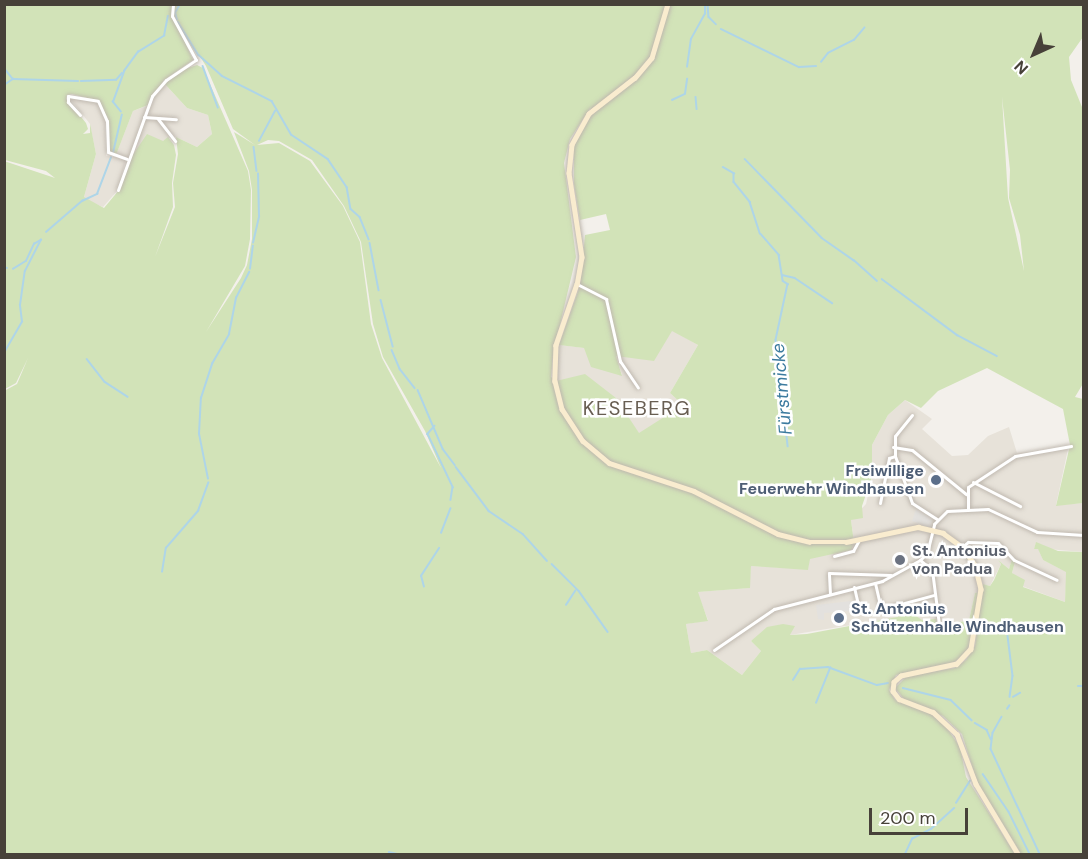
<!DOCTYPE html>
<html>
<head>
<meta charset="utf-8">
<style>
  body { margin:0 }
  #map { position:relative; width:1088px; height:859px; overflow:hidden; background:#f3f0eb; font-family:"DM Sans",sans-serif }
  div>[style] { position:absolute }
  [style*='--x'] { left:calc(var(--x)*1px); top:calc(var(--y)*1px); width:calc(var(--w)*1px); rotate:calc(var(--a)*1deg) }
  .residential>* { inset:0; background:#e7e2d9 }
  .green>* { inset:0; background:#d2e3b8 }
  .parking>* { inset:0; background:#e3e1de }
  .stream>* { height:1.5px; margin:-0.75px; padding:0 0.75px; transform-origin:0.75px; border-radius:0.75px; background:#aed5e8 }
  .roads { filter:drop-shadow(0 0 2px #beb7ae) drop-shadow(0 0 2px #beb7ae) }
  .minor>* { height:3px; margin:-1.5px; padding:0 1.5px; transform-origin:1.5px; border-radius:1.5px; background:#fff }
  .secondary>* { height:4.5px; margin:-2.25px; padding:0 2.25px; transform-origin:2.25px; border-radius:2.25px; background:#f9eccf }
  .dots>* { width:16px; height:16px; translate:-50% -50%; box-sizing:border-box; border:3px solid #fff; border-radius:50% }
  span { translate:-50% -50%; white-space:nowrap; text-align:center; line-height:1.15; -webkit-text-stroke:5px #fff; paint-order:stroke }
  .service-label { font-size:16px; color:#4e5e75; font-weight:700 }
  .right { translate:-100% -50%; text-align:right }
  .left { translate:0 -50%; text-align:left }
  .worship-label { font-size:16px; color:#5b616d; font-weight:700 }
  .water-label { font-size:18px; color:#3c7b9f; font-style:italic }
  .quarter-label { font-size:20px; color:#685e52; letter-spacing:1.5px }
  .frame { position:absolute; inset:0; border:6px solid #474139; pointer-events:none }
  .north { position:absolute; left:1004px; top:24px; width:60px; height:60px; -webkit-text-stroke:4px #fff; paint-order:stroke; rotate:224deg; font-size:16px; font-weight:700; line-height:24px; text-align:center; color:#474139 }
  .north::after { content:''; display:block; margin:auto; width:21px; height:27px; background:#474139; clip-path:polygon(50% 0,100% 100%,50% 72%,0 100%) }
  .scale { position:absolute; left:869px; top:808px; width:99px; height:27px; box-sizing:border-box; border:3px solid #474139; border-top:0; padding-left:8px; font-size:18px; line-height:21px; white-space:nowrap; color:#474139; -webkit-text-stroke:4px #fff; paint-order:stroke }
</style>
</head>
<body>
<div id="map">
  <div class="residential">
    <i style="clip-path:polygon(164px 83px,187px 108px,208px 115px,212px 134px,197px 147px,176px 137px,168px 138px,132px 160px,126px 158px,118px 190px,103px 207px,86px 200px,84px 197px,96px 154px,90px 124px,69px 97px,97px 101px,105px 117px,106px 156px,115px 157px,133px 111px,149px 105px)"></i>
    <i style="clip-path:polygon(672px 330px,698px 345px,670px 393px,683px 405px,639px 434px,616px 398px,556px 381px,559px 345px,585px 348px,622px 375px,616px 356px)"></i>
    <i style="clip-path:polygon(905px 400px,932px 419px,922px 429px,952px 456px,968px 455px,988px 436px,1009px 427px,1017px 453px,1068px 449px,1056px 505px,1083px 503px,1083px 552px,1047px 549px,1036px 543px,1034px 549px,1038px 548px,1043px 560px,1067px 572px,1065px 602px,1022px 586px,1012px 573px,1015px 562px,1012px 560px,1009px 569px,998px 560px,1001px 564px,990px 586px,983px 584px,977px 565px,979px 592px,975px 593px,969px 620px,938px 627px,906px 616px,790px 635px,794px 626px,751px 641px,761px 651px,742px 675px,707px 650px,691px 653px,686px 624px,708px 620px,697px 592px,749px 588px,751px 566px,808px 569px,809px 559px,854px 543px,851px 520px,866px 504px,872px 477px,872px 445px,888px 415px)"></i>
  </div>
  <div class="green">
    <i style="clip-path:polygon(evenodd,5px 5px,1083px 5px,1083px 37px,1069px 57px,1071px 80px,1084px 112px,1084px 382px,1075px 397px,1083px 399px,1083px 503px,1056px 506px,1070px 445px,1063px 409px,987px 368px,938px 391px,921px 408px,905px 400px,888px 415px,872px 445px,872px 477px,862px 506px,863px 518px,851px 520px,854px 543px,851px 550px,810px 559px,808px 570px,751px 566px,750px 588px,698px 592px,708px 621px,686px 624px,691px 653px,707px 650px,742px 675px,761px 651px,751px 641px,767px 627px,783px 624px,795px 626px,790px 635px,807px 634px,913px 614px,922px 620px,936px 619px,938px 627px,969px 620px,975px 593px,979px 592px,969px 647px,961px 658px,950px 664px,896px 675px,889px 690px,895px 700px,931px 714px,946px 727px,960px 747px,966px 777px,1015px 854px,5px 854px,4px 391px,17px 384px,28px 358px,16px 383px,5px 389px,4px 161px,55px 178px,46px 171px,5px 160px,5px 5px,171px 11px,206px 66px,233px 129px,255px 145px,234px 132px,249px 171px,252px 190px,252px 239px,247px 265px,241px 278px,206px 332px,245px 266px,250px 239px,251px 190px,248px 171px,203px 68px,197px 65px,179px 71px,164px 83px,187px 108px,208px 115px,212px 134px,197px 147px,176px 137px,178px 154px,173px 183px,175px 207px,155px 257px,173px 207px,172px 183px,176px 155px,174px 145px,168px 137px,163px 141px,147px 134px,130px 159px,119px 190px,104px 208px,84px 197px,96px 154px,91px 128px,90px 124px,90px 133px,83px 134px,88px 129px,86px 123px,66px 99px,67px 95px,72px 94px,98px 101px,108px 119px,109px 152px,116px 155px,133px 111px,148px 105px,164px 80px,193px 60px,171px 11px,5px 5px,1002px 97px,1010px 170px,1009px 198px,1020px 235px,1024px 271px,1008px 198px,1002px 97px,5px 5px,591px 107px,574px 147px,574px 184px,580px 220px,606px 214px,610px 230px,585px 235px,580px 286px,559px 345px,584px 348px,591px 367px,622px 376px,616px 356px,654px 361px,672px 331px,698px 345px,670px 393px,683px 405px,639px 433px,616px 398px,585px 374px,556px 381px,551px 377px,553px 354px,576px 257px,564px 163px,570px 139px,591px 107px,5px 5px,268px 140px,279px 141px,312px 160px,344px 206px,361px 242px,373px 324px,383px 357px,425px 431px,441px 468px,382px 358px,371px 324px,360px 242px,343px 206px,310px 161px,279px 143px,257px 145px,268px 140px)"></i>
    <i style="clip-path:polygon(1036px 542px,1058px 551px,1082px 552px,1083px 548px,1083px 854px,1021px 854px,977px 782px,962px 734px,943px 716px,904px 699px,895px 688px,907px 676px,955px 668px,966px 660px,975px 646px,983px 584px,990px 586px,994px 580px,1001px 564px,998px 560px,1009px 569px,1012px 559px,1015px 562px,1012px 573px,1025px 580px,1023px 587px,1065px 602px,1066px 572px,1043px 560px,1038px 549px,1034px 549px)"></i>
  </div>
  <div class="parking">
    <i style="clip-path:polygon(916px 509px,933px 519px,930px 528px,912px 521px)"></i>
    <i style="clip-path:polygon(851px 601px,851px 611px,824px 613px,824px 620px,818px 619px,816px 605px)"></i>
  </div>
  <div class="stream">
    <i style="--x:708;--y:4;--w:13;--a:86"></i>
    <i style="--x:709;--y:17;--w:10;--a:45"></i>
    <i style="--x:177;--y:20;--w:7;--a:-106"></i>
    <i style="--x:175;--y:13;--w:10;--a:-61"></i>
    <i style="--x:178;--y:22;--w:39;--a:58"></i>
    <i style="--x:199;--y:55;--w:31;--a:42"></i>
    <i style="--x:222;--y:76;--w:56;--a:26.6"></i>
    <i style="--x:272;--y:101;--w:39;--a:60"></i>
    <i style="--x:292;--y:135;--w:43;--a:33.7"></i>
    <i style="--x:328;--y:159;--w:34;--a:56"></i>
    <i style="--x:347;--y:187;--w:22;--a:80"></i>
    <i style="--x:351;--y:209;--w:12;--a:42"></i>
    <i style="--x:360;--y:217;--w:24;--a:68"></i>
    <i style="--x:721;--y:29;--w:87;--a:26"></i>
    <i style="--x:799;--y:67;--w:17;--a:-3"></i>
    <i style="--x:821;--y:62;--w:11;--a:-52"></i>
    <i style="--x:828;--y:53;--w:29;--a:-27"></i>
    <i style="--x:854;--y:40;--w:16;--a:-50"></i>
    <i style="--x:203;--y:66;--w:44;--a:69.9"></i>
    <i style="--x:687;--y:67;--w:28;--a:-82"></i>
    <i style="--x:691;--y:39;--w:29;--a:-61"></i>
    <i style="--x:705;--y:14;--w:10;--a:-90"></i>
    <i style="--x:5;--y:69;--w:13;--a:51"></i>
    <i style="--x:81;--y:81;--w:35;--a:-2"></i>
    <i style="--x:116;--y:80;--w:9;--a:-49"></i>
    <i style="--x:4;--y:85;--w:11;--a:-34"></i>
    <i style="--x:13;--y:79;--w:65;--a:1.8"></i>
    <i style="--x:696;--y:97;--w:12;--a:85"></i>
    <i style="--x:672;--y:100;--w:14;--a:-25"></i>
    <i style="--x:685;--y:94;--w:15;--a:-82"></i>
    <i style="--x:121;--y:112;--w:13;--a:-129"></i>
    <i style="--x:113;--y:102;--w:33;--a:-70"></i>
    <i style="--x:124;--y:71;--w:24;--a:-54"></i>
    <i style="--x:138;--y:52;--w:31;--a:-32"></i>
    <i style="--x:164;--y:36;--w:20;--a:-79"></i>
    <i style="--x:259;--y:141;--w:34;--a:-62"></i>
    <i style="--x:254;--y:147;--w:24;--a:83"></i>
    <i style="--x:113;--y:153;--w:39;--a:-77"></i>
    <i style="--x:745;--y:159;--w:110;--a:45.7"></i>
    <i style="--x:822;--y:238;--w:39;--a:35"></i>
    <i style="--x:854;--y:260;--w:31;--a:42"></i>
    <i style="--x:723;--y:167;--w:13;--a:29"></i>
    <i style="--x:734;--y:173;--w:9;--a:90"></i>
    <i style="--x:734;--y:182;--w:26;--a:51"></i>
    <i style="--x:750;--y:202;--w:33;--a:72"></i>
    <i style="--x:46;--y:232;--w:48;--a:-40.7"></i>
    <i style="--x:82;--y:201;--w:17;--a:-25"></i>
    <i style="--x:97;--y:194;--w:39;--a:-69"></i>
    <i style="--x:761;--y:234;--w:28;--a:49"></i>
    <i style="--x:779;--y:255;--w:26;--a:81"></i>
    <i style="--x:783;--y:281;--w:6;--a:31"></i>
    <i style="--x:788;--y:284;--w:57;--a:102.1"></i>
    <i style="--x:776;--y:340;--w:107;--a:83.5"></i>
    <i style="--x:253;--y:243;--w:27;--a:-77"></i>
    <i style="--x:259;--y:217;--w:43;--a:-91.3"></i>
    <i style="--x:370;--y:243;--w:48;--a:79.2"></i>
    <i style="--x:4;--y:267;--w:3;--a:18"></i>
    <i style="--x:13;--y:269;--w:15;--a:-32"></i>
    <i style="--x:26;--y:261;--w:19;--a:-65"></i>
    <i style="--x:34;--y:244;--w:8;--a:-30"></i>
    <i style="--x:250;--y:269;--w:23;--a:-83"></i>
    <i style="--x:782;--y:275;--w:13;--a:13"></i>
    <i style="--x:795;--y:278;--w:45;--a:34"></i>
    <i style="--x:882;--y:279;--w:94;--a:36.7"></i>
    <i style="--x:957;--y:335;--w:45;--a:27.7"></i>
    <i style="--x:381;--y:300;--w:48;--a:75.4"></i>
    <i style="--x:392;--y:350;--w:21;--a:67"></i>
    <i style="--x:400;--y:369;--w:24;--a:52"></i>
    <i style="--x:4;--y:353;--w:36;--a:-60"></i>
    <i style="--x:22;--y:322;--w:17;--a:-97"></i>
    <i style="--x:20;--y:305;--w:34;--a:-82"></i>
    <i style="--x:25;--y:271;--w:35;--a:-63"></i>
    <i style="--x:87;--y:359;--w:29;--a:52"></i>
    <i style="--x:105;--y:382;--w:27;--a:33"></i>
    <i style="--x:418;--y:390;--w:64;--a:67"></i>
    <i style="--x:443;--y:449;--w:20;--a:53"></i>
    <i style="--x:435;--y:426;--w:11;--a:131"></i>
    <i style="--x:428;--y:434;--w:59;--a:64.7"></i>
    <i style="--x:453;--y:487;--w:13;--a:99"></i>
    <i style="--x:456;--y:467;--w:55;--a:53.1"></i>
    <i style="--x:489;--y:511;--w:41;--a:34.1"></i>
    <i style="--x:523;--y:534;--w:36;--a:48"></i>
    <i style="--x:208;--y:479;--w:46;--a:-101.3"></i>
    <i style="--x:199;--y:434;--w:36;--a:-87"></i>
    <i style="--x:201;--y:398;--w:36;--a:-72"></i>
    <i style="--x:212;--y:364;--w:34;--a:-60"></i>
    <i style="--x:229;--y:334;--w:37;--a:-79"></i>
    <i style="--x:236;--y:298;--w:29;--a:-63"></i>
    <i style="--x:441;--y:533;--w:26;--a:-69"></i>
    <i style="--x:552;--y:564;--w:38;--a:45"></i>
    <i style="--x:579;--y:591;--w:50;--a:54.7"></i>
    <i style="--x:162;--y:572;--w:24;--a:-81"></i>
    <i style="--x:166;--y:548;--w:49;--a:-49.1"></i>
    <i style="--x:198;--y:511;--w:30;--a:-70"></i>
    <i style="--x:424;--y:587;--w:11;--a:-105"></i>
    <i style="--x:421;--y:576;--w:33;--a:-57"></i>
    <i style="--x:566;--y:605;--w:17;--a:-57"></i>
    <i style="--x:1008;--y:636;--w:40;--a:82.9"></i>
    <i style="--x:1013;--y:676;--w:21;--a:98"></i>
    <i style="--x:793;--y:680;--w:13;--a:-58"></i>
    <i style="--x:800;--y:669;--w:28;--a:-4"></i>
    <i style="--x:828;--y:667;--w:52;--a:20.2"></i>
    <i style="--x:877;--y:685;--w:11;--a:-10"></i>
    <i style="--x:1078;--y:686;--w:6;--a:0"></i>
    <i style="--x:903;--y:688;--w:49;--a:14"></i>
    <i style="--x:951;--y:700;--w:29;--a:44"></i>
    <i style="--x:1013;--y:697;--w:8;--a:-30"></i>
    <i style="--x:816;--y:703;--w:38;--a:-68"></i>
    <i style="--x:1007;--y:709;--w:4;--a:-56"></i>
    <i style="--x:1002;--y:717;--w:18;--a:119"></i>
    <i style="--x:993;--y:733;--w:16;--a:97"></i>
    <i style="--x:991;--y:749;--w:116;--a:65"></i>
    <i style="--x:975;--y:723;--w:14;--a:30"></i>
    <i style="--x:987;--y:730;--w:10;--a:66"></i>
    <i style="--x:983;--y:774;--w:46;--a:55.6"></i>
    <i style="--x:1009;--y:812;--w:47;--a:63.4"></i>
    <i style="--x:956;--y:803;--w:26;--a:-58"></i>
    <i style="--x:389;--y:852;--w:8;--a:14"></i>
    <i style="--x:905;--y:854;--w:17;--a:-65"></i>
    <i style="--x:912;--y:839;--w:21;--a:-28"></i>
    <i style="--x:931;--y:829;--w:31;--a:-42"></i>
  </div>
  <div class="roads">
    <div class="minor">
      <i style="--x:80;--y:115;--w:18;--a:-133"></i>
      <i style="--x:68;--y:102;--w:6;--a:-90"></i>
      <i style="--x:68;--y:96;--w:30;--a:9"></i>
      <i style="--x:98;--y:101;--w:22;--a:66"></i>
      <i style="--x:107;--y:121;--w:31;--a:88"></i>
      <i style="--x:108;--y:152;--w:20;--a:20"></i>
      <i style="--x:144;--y:117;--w:32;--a:4"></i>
      <i style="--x:158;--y:119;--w:28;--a:52"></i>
      <i style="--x:118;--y:190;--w:100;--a:-70.1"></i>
      <i style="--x:152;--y:96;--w:21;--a:-49"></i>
      <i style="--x:166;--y:80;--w:36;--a:-34"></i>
      <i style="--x:196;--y:60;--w:50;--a:-118.6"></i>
      <i style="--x:172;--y:16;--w:12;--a:-85"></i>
      <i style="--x:577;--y:284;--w:33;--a:27"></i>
      <i style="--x:606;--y:299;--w:64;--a:77.3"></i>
      <i style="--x:620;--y:361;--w:32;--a:56"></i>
      <i style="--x:912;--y:415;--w:27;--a:129"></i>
      <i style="--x:895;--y:436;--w:20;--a:90"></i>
      <i style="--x:895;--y:456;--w:50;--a:70.1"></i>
      <i style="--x:912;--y:503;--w:30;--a:33"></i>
      <i style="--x:893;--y:447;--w:19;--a:9"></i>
      <i style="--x:912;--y:450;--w:70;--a:39.2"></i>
      <i style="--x:973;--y:482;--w:53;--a:27.1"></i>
      <i style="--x:880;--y:503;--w:46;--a:-78.7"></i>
      <i style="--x:889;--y:458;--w:6;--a:-18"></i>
      <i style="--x:968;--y:508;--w:21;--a:-90"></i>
      <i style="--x:968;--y:487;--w:56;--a:-33.4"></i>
      <i style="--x:1015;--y:456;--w:57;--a:-10.1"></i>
      <i style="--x:962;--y:547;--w:8;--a:-40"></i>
      <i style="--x:968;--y:542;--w:30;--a:2"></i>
      <i style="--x:998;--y:543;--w:23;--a:47"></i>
      <i style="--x:1014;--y:560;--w:47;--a:24.9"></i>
      <i style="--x:834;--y:556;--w:20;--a:-15"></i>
      <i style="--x:853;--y:551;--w:13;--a:-61"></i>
      <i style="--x:920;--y:560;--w:16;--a:40"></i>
      <i style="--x:932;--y:570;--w:55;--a:82.7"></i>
      <i style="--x:875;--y:583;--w:22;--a:77"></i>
      <i style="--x:880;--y:604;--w:7;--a:34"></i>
      <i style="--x:886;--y:608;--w:50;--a:-15.2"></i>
      <i style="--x:854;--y:587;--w:18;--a:77"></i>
      <i style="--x:830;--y:594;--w:21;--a:-93"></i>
      <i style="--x:829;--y:573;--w:62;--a:1.8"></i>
      <i style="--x:714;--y:650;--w:73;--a:-34.3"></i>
      <i style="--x:774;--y:609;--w:112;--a:-14.5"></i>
      <i style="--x:882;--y:581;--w:43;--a:-28.9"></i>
      <i style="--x:920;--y:560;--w:10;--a:-45"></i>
      <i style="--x:927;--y:553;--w:30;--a:-76"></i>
      <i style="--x:934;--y:524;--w:18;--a:-45"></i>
      <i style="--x:947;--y:511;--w:41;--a:-2.8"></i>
      <i style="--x:988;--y:509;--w:54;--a:25.1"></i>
      <i style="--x:1037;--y:532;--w:47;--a:3.7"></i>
    </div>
    <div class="secondary">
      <i style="--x:668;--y:4;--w:56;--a:106.5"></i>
      <i style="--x:652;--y:58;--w:26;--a:130"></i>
      <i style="--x:635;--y:78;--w:58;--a:142"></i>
      <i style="--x:589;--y:114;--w:35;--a:119"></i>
      <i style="--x:572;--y:145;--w:28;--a:96"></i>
      <i style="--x:569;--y:173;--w:85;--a:81.2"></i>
      <i style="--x:582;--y:257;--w:27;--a:100"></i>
      <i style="--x:577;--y:284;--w:65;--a:109"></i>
      <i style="--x:556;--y:345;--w:36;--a:92"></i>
      <i style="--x:555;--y:381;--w:29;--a:76"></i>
      <i style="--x:562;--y:409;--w:38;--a:57"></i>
      <i style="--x:583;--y:441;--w:34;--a:40"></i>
      <i style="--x:609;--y:463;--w:89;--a:18.2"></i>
      <i style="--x:694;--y:491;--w:94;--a:27.1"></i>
      <i style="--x:778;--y:534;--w:32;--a:14"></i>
      <i style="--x:809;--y:542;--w:37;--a:0"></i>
      <i style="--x:846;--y:542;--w:74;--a:-11.8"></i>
      <i style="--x:918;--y:527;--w:26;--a:13"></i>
      <i style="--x:943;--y:533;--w:24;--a:36"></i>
      <i style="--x:962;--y:547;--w:22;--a:54"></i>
      <i style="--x:975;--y:565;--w:25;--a:76"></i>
      <i style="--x:981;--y:589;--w:61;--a:99.5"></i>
      <i style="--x:971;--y:649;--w:21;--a:133"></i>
      <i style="--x:957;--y:664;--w:57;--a:167.9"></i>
      <i style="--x:901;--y:676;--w:9;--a:139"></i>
      <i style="--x:894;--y:682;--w:9;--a:96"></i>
      <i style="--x:893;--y:691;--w:10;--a:53"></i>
      <i style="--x:899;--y:699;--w:36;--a:21"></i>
      <i style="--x:933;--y:712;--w:33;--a:43"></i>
      <i style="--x:957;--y:734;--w:53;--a:69.2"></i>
      <i style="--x:976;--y:784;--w:82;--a:59"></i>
    </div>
  </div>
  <div class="dots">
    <i style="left:936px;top:480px;background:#5c6f8a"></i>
    <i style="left:900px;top:560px;background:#6b7280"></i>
    <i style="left:839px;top:618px;background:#5c6f8a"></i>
  </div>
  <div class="service-label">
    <span class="right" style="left:924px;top:480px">Freiwillige<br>Feuerwehr Windhausen</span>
    <span class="left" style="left:851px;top:618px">St. Antonius<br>Schützenhalle Windhausen</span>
  </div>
  <div class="worship-label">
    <span class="left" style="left:912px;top:560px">St. Antonius<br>von Padua</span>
  </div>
  <div class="water-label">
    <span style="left:782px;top:389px;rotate:-95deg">Fürstmicke</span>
  </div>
  <div class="quarter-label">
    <span style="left:637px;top:408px">KESEBERG</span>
  </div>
  <div class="frame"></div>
  <div class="north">N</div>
  <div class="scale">200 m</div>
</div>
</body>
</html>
